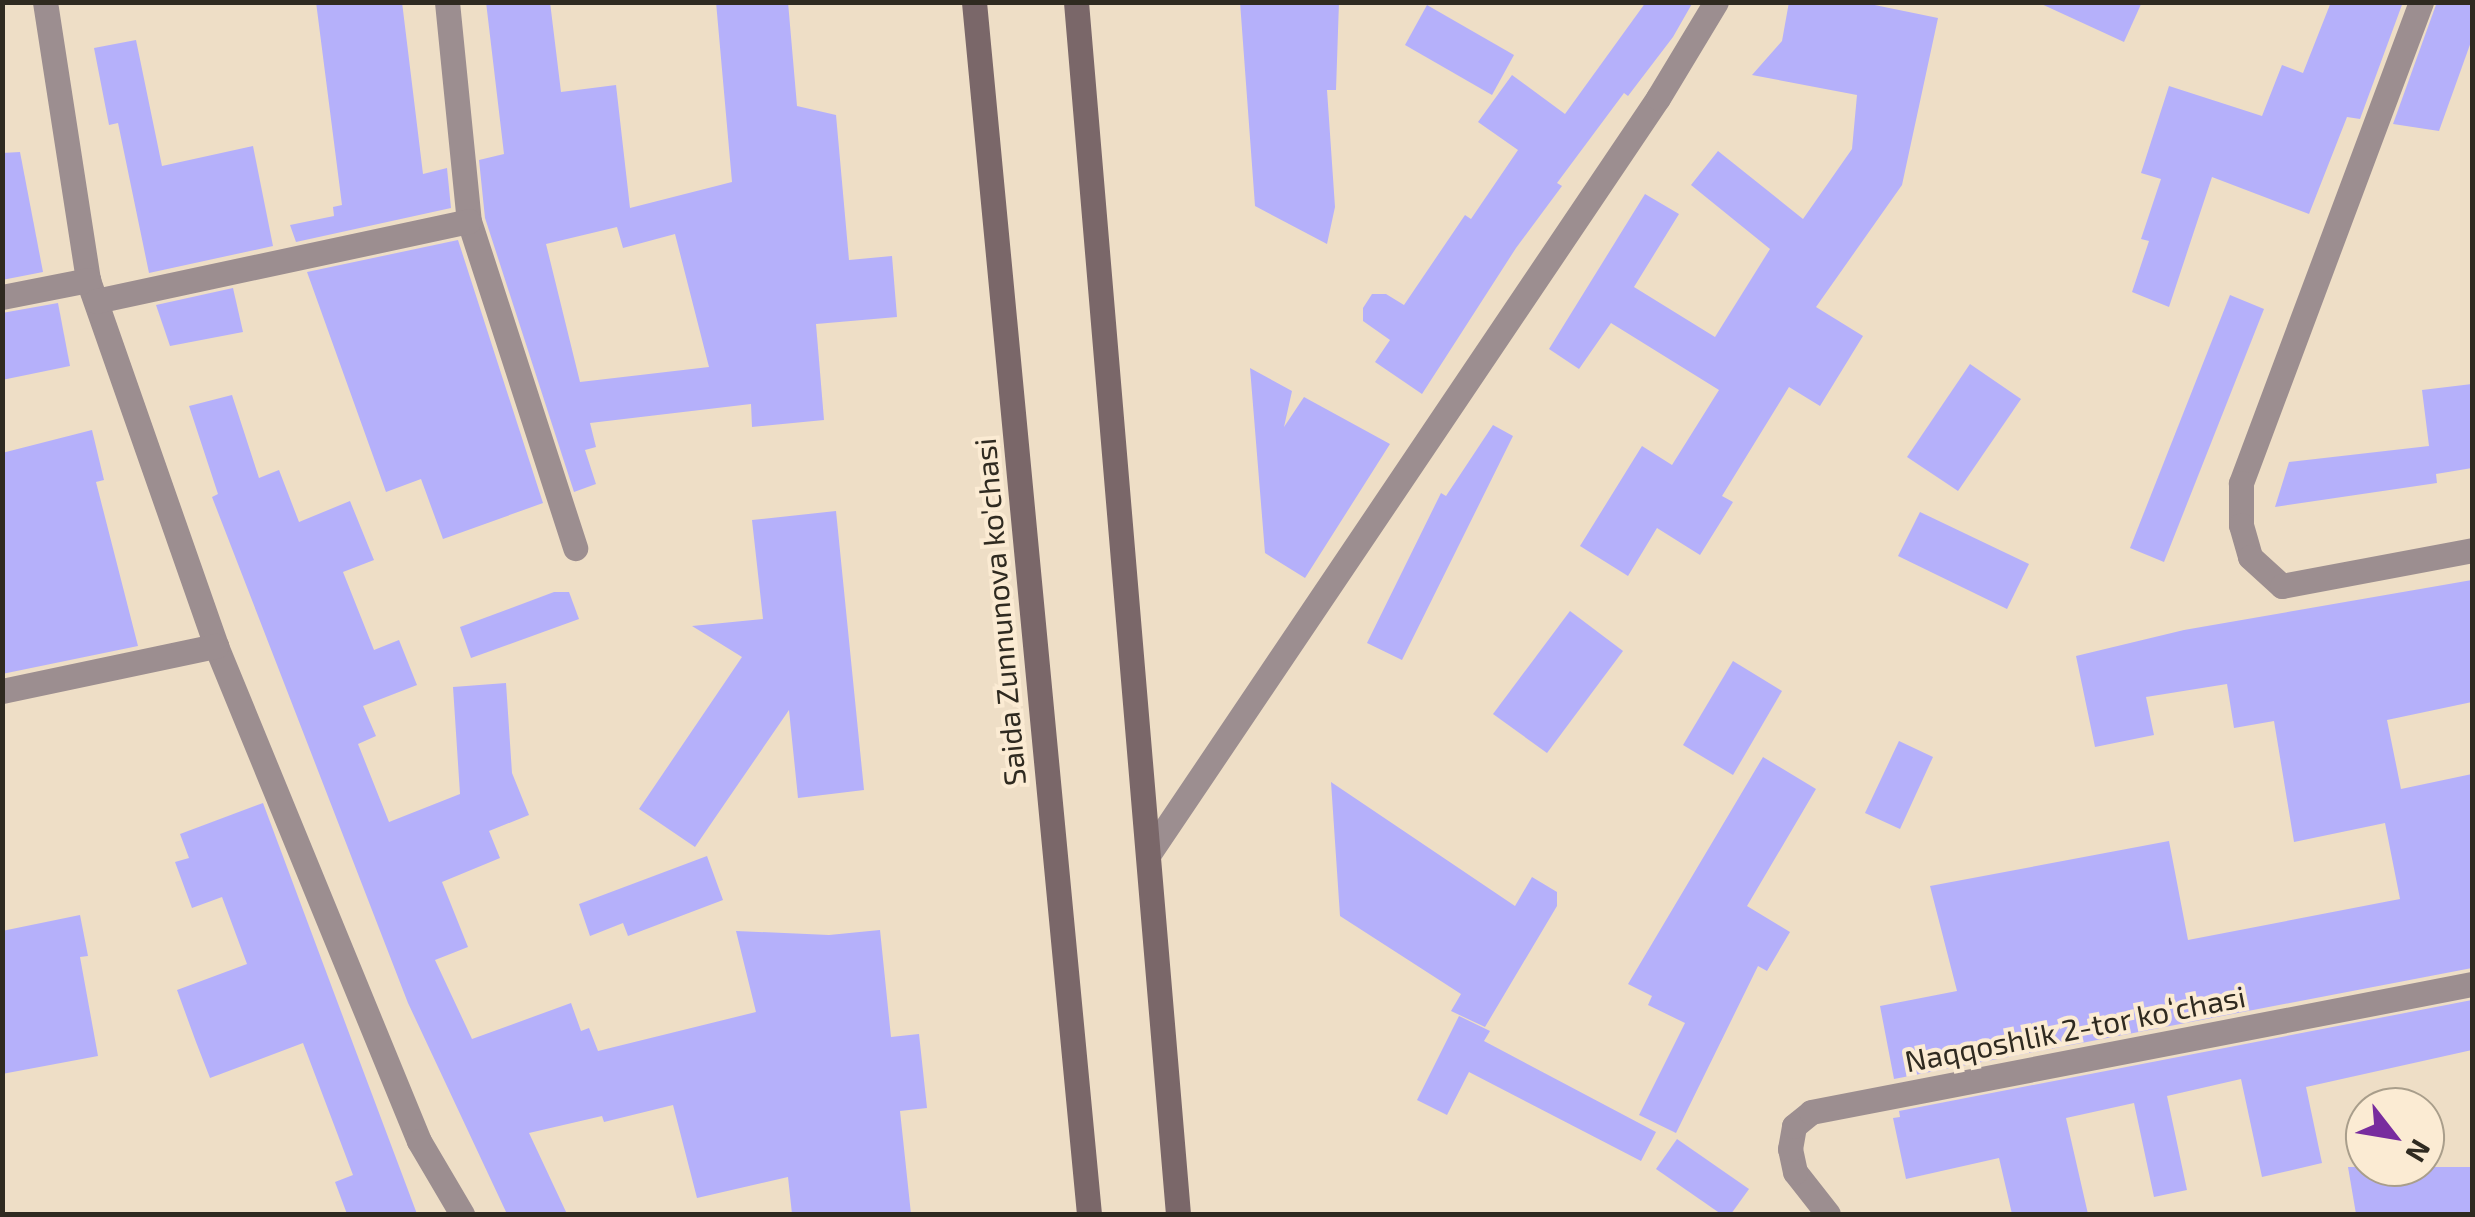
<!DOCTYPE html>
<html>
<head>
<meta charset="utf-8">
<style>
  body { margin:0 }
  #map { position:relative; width:2475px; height:1217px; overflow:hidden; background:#eedec6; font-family:"Exo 2",sans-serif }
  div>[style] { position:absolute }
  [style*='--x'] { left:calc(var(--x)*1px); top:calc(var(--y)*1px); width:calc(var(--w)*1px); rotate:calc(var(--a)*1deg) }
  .building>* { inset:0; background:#b5b0fa }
  .minor>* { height:25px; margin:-12.5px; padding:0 12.5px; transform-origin:12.5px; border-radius:12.5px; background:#9c8e90 }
  .secondary>* { height:25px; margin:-12.5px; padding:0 12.5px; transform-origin:12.5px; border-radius:12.5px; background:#7a6769 }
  span { translate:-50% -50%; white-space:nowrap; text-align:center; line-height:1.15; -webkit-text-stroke:8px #fbebd3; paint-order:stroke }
  .street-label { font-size:30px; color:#2f2a20 }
  .frame { position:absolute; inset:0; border:5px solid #2f2a20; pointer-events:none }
  .north { position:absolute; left:2345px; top:1087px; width:100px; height:100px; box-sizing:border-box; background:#fbebd3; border:2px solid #a99e8b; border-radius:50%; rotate:121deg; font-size:28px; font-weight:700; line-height:40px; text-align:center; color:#2f2a20 }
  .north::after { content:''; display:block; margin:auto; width:35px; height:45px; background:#782c9e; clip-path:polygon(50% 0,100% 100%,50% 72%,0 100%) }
</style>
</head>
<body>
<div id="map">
  <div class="building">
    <i style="clip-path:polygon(316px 2px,402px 2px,423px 174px,447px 168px,451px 208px,296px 242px,290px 225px,334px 216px,333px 207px,342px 205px)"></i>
    <i style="clip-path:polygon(evenodd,486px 2px,550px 2px,561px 92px,616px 85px,630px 208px,732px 182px,716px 2px,788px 2px,797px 106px,836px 115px,849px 260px,892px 256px,897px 317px,816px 324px,824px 420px,752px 427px,751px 404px,590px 423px,596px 447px,585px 450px,596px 484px,574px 492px,485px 218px,479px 160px,504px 154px,486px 2px,617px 227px,623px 248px,675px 234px,709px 367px,580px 382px,546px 244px,617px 227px)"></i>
    <i style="clip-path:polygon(1240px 2px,1339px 2px,1336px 90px,1327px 90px,1335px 207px,1327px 244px,1255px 206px)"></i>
    <i style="clip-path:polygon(1646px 2px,1693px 2px,1673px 37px,1628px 96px,1624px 93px,1557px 183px,1562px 186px,1516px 248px,1422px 394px,1375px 362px,1390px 340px,1363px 321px,1363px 308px,1372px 294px,1386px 294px,1404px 305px,1465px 215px,1471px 219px,1518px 150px,1478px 122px,1512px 75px,1565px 114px)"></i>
    <i style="clip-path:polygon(1789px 2px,1860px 2px,1938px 18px,1902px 185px,1816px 307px,1863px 336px,1820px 406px,1789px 387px,1722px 496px,1733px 502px,1700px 555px,1657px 528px,1628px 576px,1580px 546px,1642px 446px,1672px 465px,1719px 390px,1611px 323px,1579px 369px,1549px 349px,1645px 194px,1679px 214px,1634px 287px,1715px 337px,1770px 249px,1691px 185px,1718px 151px,1803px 219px,1852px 149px,1857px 95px,1752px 75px,1782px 41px)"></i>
    <i style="clip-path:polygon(2037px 2px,2142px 2px,2124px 42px)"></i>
    <i style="clip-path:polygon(2331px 2px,2403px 2px,2360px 119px,2347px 117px,2309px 214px,2212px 177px,2169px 307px,2132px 292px,2149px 241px,2141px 239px,2161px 179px,2141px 173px,2169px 86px,2262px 116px,2282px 65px,2303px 73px)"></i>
    <i style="clip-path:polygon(2437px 2px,2472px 2px,2472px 39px,2439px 131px,2393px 124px)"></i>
    <i style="clip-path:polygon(1427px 5px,1514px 55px,1492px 95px,1405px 45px)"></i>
    <i style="clip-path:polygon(136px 40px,162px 166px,253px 146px,273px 246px,149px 273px,118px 123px,109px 125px,94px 48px)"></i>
    <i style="clip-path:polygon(20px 152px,43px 272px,2px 280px,2px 153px)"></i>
    <i style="clip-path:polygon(458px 240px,543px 503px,443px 539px,421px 479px,386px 492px,307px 272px)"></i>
    <i style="clip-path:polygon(233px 288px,243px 332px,170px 346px,156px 305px)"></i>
    <i style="clip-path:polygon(2230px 295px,2264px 309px,2164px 562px,2130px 548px)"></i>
    <i style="clip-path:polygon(58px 303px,70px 366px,2px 380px,2px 313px)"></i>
    <i style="clip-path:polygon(1970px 364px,2021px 399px,1958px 491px,1907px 457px)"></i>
    <i style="clip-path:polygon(1250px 368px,1292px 391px,1284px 427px,1304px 397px,1390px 444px,1305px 578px,1265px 553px)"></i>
    <i style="clip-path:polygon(2472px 384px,2472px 468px,2436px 474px,2437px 483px,2275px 507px,2289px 462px,2429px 446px,2422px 390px)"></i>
    <i style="clip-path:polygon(232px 395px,259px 478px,279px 470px,299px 522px,350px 501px,374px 560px,343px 572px,374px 650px,399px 640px,417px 685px,363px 706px,376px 736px,358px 744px,389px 822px,460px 794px,453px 687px,506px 683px,512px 773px,529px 815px,489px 831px,500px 858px,442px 882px,468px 947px,435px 960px,472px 1039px,571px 1003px,581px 1031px,589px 1028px,598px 1051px,756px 1012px,736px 931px,829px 935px,880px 930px,891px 1037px,919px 1034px,927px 1108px,900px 1111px,911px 1214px,792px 1214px,788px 1177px,697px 1198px,673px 1105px,604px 1122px,602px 1116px,529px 1133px,567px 1214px,507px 1214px,408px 1003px,212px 497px,218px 494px,189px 406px)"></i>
    <i style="clip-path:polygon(1493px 425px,1513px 436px,1402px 660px,1367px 643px,1441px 493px,1446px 496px)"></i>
    <i style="clip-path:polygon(92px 430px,104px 480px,96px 482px,138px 646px,2px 674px,2px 453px)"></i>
    <i style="clip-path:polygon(836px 511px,864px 790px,798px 798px,789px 710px,695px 847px,639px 809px,742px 657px,692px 626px,763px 619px,752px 520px)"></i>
    <i style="clip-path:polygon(1920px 512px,2029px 564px,2007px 609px,1898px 556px)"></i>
    <i style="clip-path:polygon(2472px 580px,2472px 702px,2387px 720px,2401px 789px,2472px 774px,2472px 968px,1894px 1079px,1880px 1006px,1957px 991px,1930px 886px,2169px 841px,2188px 940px,2400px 899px,2385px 823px,2294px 842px,2274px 721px,2234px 728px,2227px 684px,2146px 697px,2154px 735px,2095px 747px,2076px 656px,2184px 630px)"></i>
    <i style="clip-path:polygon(554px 592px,569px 592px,579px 619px,471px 658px,460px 627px)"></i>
    <i style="clip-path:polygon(1570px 611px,1623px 651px,1547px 753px,1493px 714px)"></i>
    <i style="clip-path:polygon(1733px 661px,1782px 691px,1733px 775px,1683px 745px)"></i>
    <i style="clip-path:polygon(1899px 741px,1933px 757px,1900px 829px,1865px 813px)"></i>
    <i style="clip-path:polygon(1763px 757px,1816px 789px,1747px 906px,1790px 932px,1767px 971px,1758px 966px,1676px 1133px,1639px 1115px,1685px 1023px,1648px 1005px,1652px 996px,1628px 984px)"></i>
    <i style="clip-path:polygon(1331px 782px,1515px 906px,1532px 877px,1557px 892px,1557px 906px,1485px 1027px,1451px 1011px,1461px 994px,1340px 916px)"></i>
    <i style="clip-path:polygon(263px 803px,355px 1049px,417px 1214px,347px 1214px,335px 1182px,353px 1175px,303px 1043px,210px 1078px,196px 1042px,177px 990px,247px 964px,222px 897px,192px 908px,175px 862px,189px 858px,180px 834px)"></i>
    <i style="clip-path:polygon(707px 856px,723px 900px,628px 936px,623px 923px,590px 936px,579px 904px)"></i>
    <i style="clip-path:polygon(80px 915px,88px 956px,80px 957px,98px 1056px,2px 1074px,2px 931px)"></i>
    <i style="clip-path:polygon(2472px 1000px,2472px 1050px,2306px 1087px,2322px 1163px,2262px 1177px,2241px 1079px,2167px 1096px,2187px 1190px,2154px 1197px,2134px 1103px,2066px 1118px,2088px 1214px,2012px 1214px,1999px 1158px,1906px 1179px,1893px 1118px,1900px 1117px,1899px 1111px)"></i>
    <i style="clip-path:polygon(1459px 1016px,1490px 1031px,1484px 1041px,1656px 1132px,1641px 1161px,1469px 1072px,1447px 1115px,1417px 1100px)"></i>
    <i style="clip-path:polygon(1677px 1139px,1749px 1189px,1731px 1214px,1721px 1214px,1656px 1169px)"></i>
    <i style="clip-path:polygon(2348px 1167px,2472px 1167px,2472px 1214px,2356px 1214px)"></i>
  </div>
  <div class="minor">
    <i style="--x:45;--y:2;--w:281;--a:81.2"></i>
    <i style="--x:88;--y:280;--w:388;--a:70.7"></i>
    <i style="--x:216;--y:646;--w:535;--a:67.7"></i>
    <i style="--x:419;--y:1141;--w:85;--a:59.5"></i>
    <i style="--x:447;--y:2;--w:220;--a:84.3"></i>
    <i style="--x:469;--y:221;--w:344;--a:72"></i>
    <i style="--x:2421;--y:2;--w:514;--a:110.52"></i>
    <i style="--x:2241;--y:483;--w:42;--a:90"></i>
    <i style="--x:2241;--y:525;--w:33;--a:74"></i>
    <i style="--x:2250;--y:557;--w:43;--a:42.2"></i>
    <i style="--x:2282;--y:586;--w:193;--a:-10.7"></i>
    <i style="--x:2;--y:297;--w:88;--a:-11.2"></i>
    <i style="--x:96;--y:301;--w:381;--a:-12.1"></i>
    <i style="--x:2;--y:691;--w:219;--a:-11.9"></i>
    <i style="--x:1150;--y:852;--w:909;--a:-56.03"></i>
    <i style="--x:1658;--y:98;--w:112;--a:-58.9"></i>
    <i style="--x:1828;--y:1214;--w:53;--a:-128.2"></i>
    <i style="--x:1795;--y:1172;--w:24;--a:-102"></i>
    <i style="--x:1790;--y:1149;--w:23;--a:-80"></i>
    <i style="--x:1794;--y:1126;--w:22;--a:-39"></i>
    <i style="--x:1811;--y:1112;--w:673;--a:-10.96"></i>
  </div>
  <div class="secondary">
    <i style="--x:974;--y:2;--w:1217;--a:84.58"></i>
    <i style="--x:1076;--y:2;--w:1216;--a:85.19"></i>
  </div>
  <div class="street-label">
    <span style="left:999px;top:612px;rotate:-95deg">Saida Zunnunova ko'chasi</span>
    <span style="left:2075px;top:1028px;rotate:-11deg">Naqqoshlik 2-tor koʻchasi</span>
  </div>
  <div class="frame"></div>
  <div class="north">N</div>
</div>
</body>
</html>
